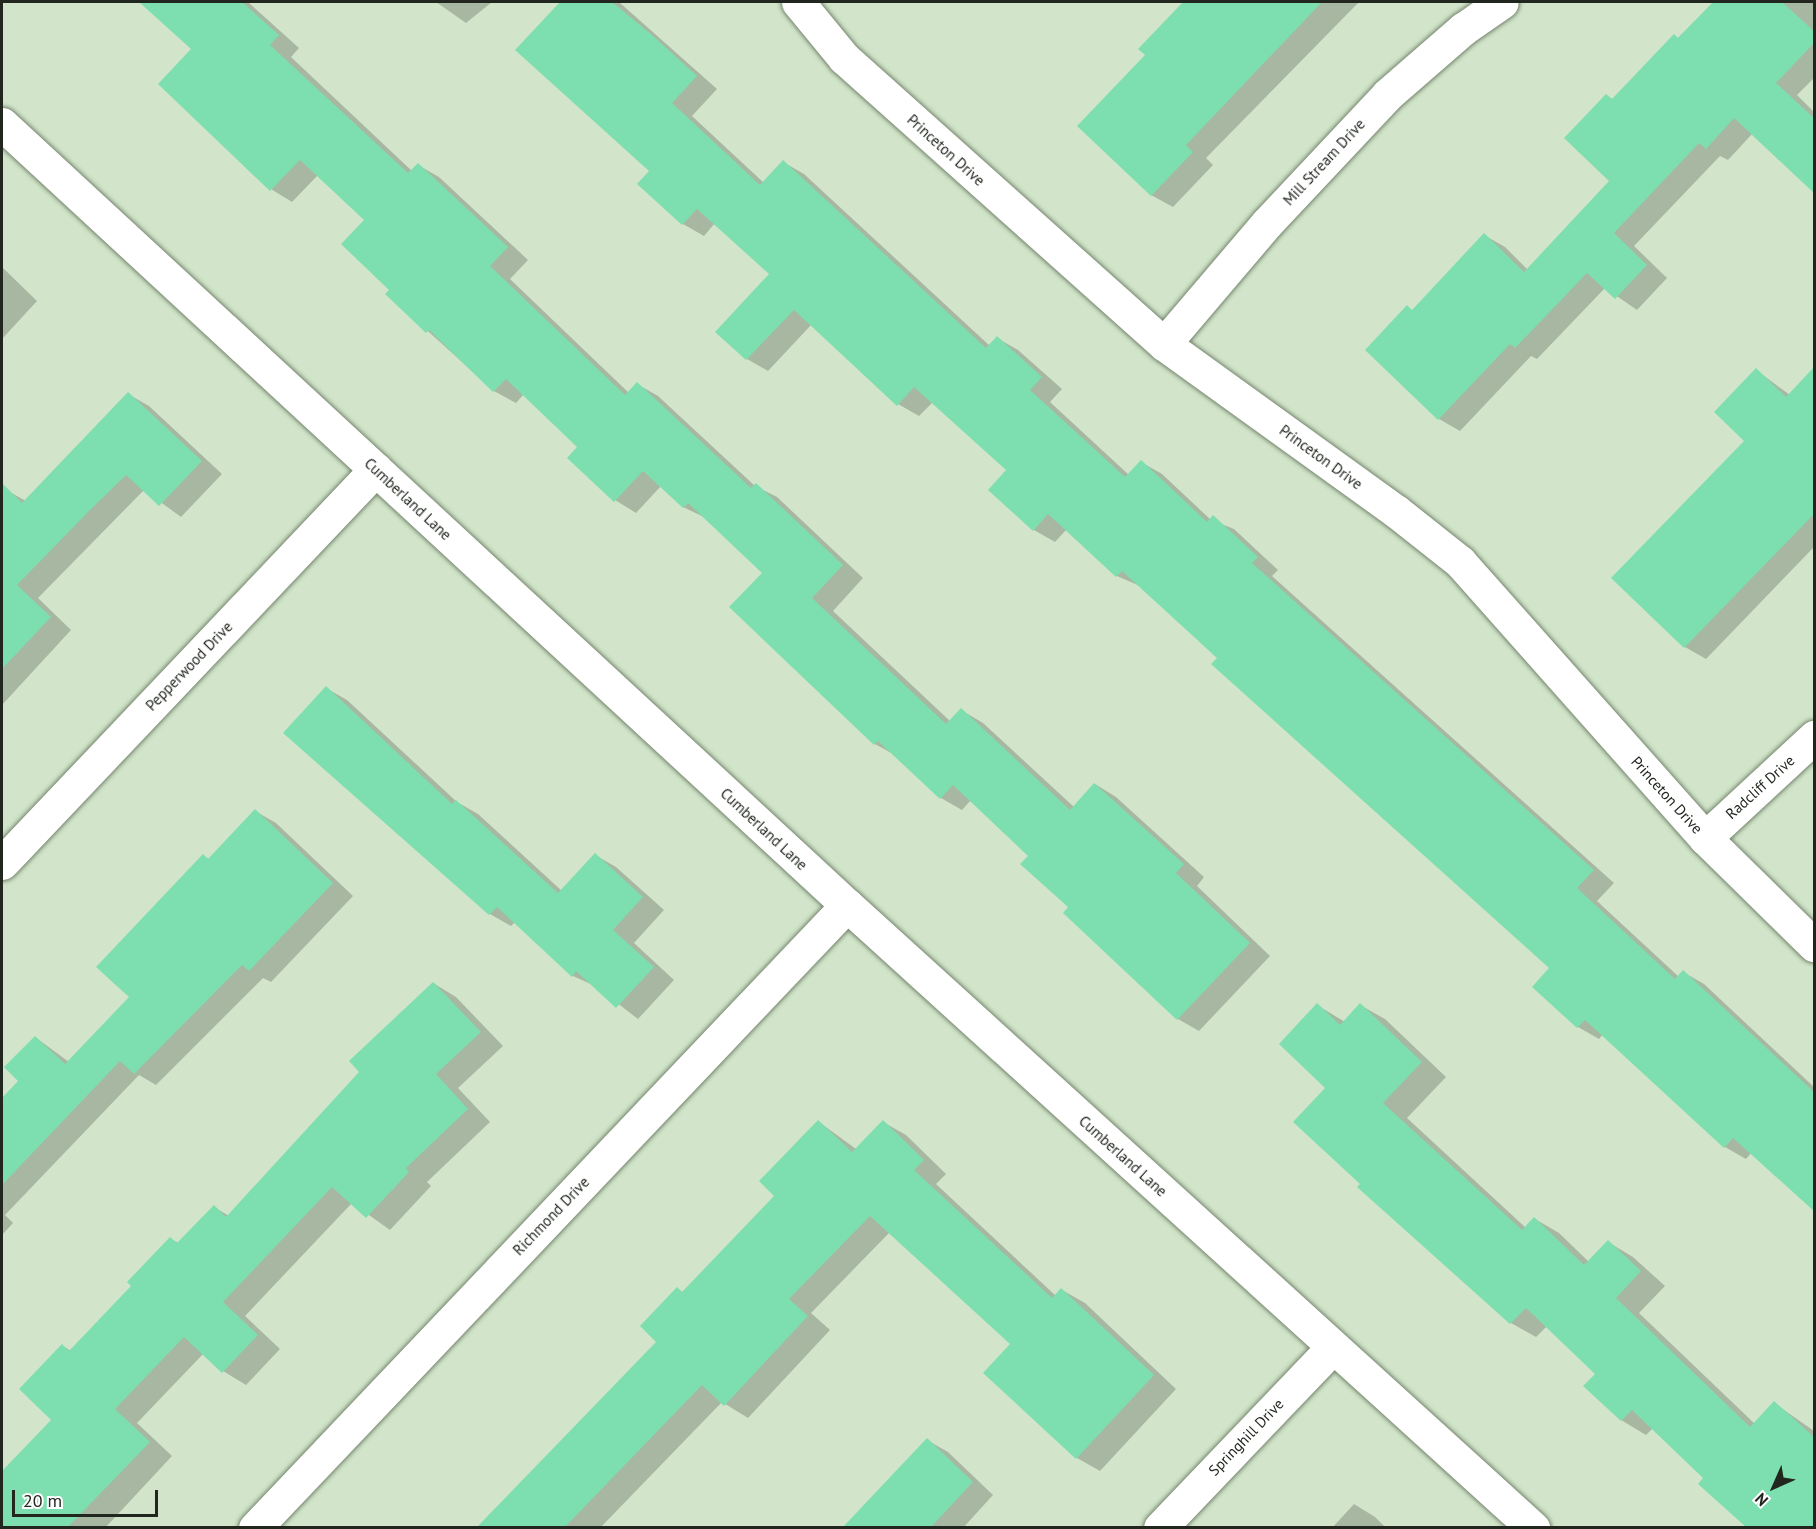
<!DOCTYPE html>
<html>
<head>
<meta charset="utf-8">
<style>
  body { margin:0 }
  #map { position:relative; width:1816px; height:1529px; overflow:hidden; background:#d2e5ca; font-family:"PT Sans",sans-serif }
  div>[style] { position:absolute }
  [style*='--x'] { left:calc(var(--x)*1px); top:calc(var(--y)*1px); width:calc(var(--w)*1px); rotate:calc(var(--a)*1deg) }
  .shadow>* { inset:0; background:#0003 }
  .building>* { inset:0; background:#7ddeaf }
  .roads { filter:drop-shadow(0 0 2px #74856d) drop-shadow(0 0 2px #74856d) }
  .minor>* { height:33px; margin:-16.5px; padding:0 16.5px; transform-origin:16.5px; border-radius:16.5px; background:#fff }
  span { translate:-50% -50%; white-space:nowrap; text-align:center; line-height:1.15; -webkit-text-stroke:6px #fff; paint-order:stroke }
  .street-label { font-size:15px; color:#21271e }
  .frame { position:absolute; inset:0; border:3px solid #21271e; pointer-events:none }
  .north { position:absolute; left:1744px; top:1457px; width:60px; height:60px; -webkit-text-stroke:4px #fff; paint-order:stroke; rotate:225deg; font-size:16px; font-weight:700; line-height:24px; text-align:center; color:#21271e }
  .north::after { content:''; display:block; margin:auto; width:21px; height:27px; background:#21271e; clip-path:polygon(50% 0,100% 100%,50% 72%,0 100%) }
  .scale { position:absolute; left:12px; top:1490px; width:146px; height:27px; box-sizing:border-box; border:3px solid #21271e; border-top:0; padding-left:8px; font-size:18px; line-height:21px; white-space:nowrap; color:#21271e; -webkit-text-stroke:4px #fff; paint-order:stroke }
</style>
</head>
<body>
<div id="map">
  <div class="shadow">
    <i style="clip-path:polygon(151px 2px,248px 2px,299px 48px,291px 57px,412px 171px,418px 165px,439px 177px,528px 260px,510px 279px,629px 393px,637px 384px,658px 396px,755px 486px,777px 497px,863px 578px,833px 611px,951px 722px,961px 710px,983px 723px,1074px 807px,1095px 784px,1116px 797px,1204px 877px,1197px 886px,1270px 956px,1199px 1031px,1178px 1019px,1070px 907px,1030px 855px,971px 800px,962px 810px,941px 798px,895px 755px,875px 744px,764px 573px,706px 518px,683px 507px,661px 486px,636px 513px,615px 500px,579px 447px,524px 394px,516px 403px,494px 391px,387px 294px,391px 290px,366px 220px,318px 175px,292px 202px,271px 189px,193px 49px,147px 7px)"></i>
    <i style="clip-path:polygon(436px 2px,492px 2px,466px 23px)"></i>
    <i style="clip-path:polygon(562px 2px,619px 2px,717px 89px,692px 116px,764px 183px,783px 162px,804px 174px,990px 346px,997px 338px,1018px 350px,1062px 389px,1050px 402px,1129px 475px,1141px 462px,1162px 474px,1211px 520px,1234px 529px,1278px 570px,1272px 576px,1614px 883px,1597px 901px,1679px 977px,1683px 972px,1704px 984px,1814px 1087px,1814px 1210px,1751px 1153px,1746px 1159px,1725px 1147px,1603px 1034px,1599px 1039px,1578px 1027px,1551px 968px,1140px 586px,1117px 576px,1067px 529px,1055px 542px,1034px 530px,1008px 470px,933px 402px,919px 416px,898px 404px,812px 324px,768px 371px,747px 359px,771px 274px,715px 223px,704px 236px,683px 224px,651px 171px,517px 50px)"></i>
    <i style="clip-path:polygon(1185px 2px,1359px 2px,1206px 158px,1213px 165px,1173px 207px,1151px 195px,1147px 55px,1140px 49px)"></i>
    <i style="clip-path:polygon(1715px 2px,1814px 2px,1814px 78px,1797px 95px,1814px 112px,1814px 191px,1753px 133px,1728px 160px,1720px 156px,1634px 246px,1667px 278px,1637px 310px,1605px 288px,1537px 359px,1531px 356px,1460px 431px,1439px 419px,1407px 307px,1413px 311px,1484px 235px,1505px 247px,1528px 270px,1611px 181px,1607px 96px,1614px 100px)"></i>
    <i style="clip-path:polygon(2px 267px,37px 301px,2px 339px)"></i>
    <i style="clip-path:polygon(1814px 369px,1814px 547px,1706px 659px,1685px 647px,1613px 578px,1746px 441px,1756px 370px,1790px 395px)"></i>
    <i style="clip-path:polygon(128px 394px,149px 406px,222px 474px,181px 517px,144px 490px,38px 598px,71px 630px,2px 705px,2px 498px,8px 491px,26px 501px)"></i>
    <i style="clip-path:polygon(326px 688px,347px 700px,457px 802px,478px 814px,562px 891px,595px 855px,616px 867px,664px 910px,634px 943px,674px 980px,638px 1019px,595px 986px,573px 976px,515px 922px,511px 926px,490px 914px)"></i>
    <i style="clip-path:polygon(255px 811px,276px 823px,353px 896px,271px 982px,263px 978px,156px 1085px,139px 1075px,5px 1215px,13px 1223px,2px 1235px,2px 1100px,20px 1081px,35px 1037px,69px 1062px,131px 997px,203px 856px,209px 859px)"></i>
    <i style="clip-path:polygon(433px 983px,456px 997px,503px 1046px,458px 1088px,490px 1122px,427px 1182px,431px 1186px,390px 1230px,352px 1203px,245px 1316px,280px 1349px,246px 1385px,223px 1371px,204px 1353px,137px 1423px,172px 1456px,105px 1528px,2px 1528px,2px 1473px,53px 1420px,63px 1346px,71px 1351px,133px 1286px,170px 1239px,179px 1243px,214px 1207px,229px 1216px,361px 1072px)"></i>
    <i style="clip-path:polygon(1317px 1005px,1345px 1022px,1360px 1005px,1385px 1019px,1446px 1077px,1407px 1118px,1526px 1228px,1535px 1219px,1559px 1233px,1589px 1262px,1608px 1242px,1633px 1257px,1665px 1286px,1639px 1313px,1755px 1424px,1774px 1403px,1814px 1431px,1814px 1528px,1748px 1528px,1700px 1484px,1706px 1478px,1653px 1428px,1646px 1435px,1621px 1420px,1597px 1374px,1547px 1326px,1536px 1337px,1511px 1323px,1362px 1184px,1327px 1088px)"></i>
    <i style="clip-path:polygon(819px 1122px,856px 1149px,883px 1122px,906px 1135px,946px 1174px,936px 1184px,1056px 1296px,1062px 1290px,1085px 1303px,1176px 1389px,1100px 1471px,1077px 1458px,986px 1373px,1012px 1343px,890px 1232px,811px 1313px,830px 1330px,748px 1418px,722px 1402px,600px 1528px,480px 1528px,658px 1342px,678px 1289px,684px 1293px,776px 1196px)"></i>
    <i style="clip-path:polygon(927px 1440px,948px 1452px,993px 1495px,963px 1528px,845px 1528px)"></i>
    <i style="clip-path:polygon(1354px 1504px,1375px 1517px,1386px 1528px,1332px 1528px)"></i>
  </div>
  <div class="building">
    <i style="clip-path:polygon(139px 2px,242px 2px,279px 35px,270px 45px,408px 173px,418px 163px,508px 247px,490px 266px,625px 395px,637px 382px,751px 488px,756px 483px,843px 565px,812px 598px,946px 724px,961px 708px,1070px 810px,1094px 783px,1184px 864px,1176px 873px,1250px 943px,1177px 1020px,1063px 913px,1068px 907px,1020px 864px,1028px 856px,953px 785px,940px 799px,878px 741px,874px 745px,729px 607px,762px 573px,688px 503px,683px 508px,643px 471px,614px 502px,567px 458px,577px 447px,506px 379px,493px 392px,429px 330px,426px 333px,385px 294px,389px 290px,341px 244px,364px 220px,300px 160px,270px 191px,158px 84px,191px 49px)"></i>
    <i style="clip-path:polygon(560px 2px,612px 2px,652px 35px,697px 76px,672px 103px,760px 185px,783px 160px,986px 348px,997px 336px,1042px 377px,1030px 390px,1125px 477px,1141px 460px,1207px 522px,1213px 515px,1258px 557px,1252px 563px,1594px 870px,1577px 888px,1675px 979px,1683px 970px,1815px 1093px,1815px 1212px,1733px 1138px,1724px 1148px,1585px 1020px,1577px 1028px,1532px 987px,1549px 968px,1211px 664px,1217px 658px,1122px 571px,1116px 577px,1048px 514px,1033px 531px,988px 490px,1006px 470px,914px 387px,897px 406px,794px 310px,746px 360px,715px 332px,769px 274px,697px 209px,682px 225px,637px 184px,649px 171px,515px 50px)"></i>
    <i style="clip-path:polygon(1183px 2px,1322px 2px,1186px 145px,1193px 152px,1151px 196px,1077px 126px,1145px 55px,1138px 49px)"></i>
    <i style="clip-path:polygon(1713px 2px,1782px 2px,1815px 32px,1815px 42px,1776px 83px,1815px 119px,1815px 194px,1734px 118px,1706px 149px,1699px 143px,1614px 233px,1647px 265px,1615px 299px,1587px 273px,1515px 348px,1510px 344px,1438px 420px,1365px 350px,1407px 305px,1412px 310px,1484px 233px,1524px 272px,1609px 181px,1564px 138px,1606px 94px,1612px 99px,1674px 34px,1678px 38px)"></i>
    <i style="clip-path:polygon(1815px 366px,1815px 513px,1684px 648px,1611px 578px,1744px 441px,1714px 412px,1756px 368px,1786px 397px)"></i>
    <i style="clip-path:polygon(128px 392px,202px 461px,159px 506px,126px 475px,88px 512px,17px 585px,51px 617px,2px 669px,2px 483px,22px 503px)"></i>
    <i style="clip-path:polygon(326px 686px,452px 804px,456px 800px,558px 893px,595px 853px,643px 897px,613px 930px,654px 967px,616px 1008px,576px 971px,572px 977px,497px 907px,489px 915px,283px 733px)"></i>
    <i style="clip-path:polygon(255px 809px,333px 883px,249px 971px,242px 965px,134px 1074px,120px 1061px,2px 1185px,2px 1098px,18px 1081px,4px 1067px,35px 1036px,65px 1064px,129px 997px,96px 967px,203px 854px,208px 859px)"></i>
    <i style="clip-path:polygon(433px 982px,481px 1032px,436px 1074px,468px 1109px,406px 1168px,409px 1172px,366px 1218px,332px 1187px,223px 1302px,258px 1335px,222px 1373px,184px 1337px,115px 1409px,150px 1442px,68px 1527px,2px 1527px,2px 1471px,51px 1420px,19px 1389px,62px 1344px,69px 1351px,131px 1286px,127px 1282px,170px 1237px,177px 1243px,214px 1205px,226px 1217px,359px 1072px,349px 1061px)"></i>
    <i style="clip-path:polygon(1317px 1003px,1340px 1025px,1360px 1003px,1422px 1062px,1383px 1103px,1522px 1230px,1534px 1217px,1584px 1265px,1608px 1240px,1641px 1271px,1616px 1298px,1750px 1427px,1774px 1401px,1815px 1438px,1815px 1527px,1746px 1527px,1698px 1484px,1703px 1478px,1632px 1410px,1621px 1421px,1583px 1386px,1595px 1374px,1526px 1308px,1510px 1324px,1357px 1187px,1360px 1184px,1293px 1122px,1325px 1088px,1279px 1044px)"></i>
    <i style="clip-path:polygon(818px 1120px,852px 1152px,883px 1120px,924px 1160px,914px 1170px,1052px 1298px,1061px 1288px,1154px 1375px,1076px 1459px,983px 1373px,1010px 1344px,870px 1216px,789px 1299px,808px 1316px,724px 1406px,702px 1385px,565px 1527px,477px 1527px,656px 1342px,640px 1326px,677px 1287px,682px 1292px,774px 1196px,759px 1181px)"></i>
    <i style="clip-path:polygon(927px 1438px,973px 1482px,931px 1527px,843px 1527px)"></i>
  </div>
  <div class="roads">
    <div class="minor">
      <i style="--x:798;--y:2;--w:72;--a:50.6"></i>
      <i style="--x:844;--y:58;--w:429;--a:41.8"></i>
      <i style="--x:1164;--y:344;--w:287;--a:35.8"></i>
      <i style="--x:1397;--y:512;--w:80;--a:38.4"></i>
      <i style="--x:1460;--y:562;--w:369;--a:48.4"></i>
      <i style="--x:1705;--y:838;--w:153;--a:44.5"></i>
      <i style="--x:2;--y:124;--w:1151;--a:42.75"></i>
      <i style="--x:847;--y:905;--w:927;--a:42.24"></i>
      <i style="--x:1164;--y:344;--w:159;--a:-49.6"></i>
      <i style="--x:1267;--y:223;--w:175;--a:-46.8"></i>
      <i style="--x:1387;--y:95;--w:101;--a:-41"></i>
      <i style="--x:1463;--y:29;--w:47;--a:-34.7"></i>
      <i style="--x:1705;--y:838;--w:149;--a:-42.8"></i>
      <i style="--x:2;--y:863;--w:543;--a:-46.49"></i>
      <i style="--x:255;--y:1528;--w:859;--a:-46.46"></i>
      <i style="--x:1160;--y:1528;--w:250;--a:-46.3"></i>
    </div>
  </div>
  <div class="street-label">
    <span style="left:946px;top:150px;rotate:42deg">Princeton Drive</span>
    <span style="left:1324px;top:162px;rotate:-47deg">Mill Stream Drive</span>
    <span style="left:1321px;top:457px;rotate:36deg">Princeton Drive</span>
    <span style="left:408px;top:499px;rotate:43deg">Cumberland Lane</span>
    <span style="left:189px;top:666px;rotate:-46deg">Pepperwood Drive</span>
    <span style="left:1760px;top:787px;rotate:-42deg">Radcliff Drive</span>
    <span style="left:1667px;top:795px;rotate:48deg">Princeton Drive</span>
    <span style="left:764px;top:829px;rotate:43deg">Cumberland Lane</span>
    <span style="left:1123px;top:1156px;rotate:42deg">Cumberland Lane</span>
    <span style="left:551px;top:1216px;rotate:-46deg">Richmond Drive</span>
    <span style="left:1246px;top:1437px;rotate:-46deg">Springhill Drive</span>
  </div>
  <div class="frame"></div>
  <div class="north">N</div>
  <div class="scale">20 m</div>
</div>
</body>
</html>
